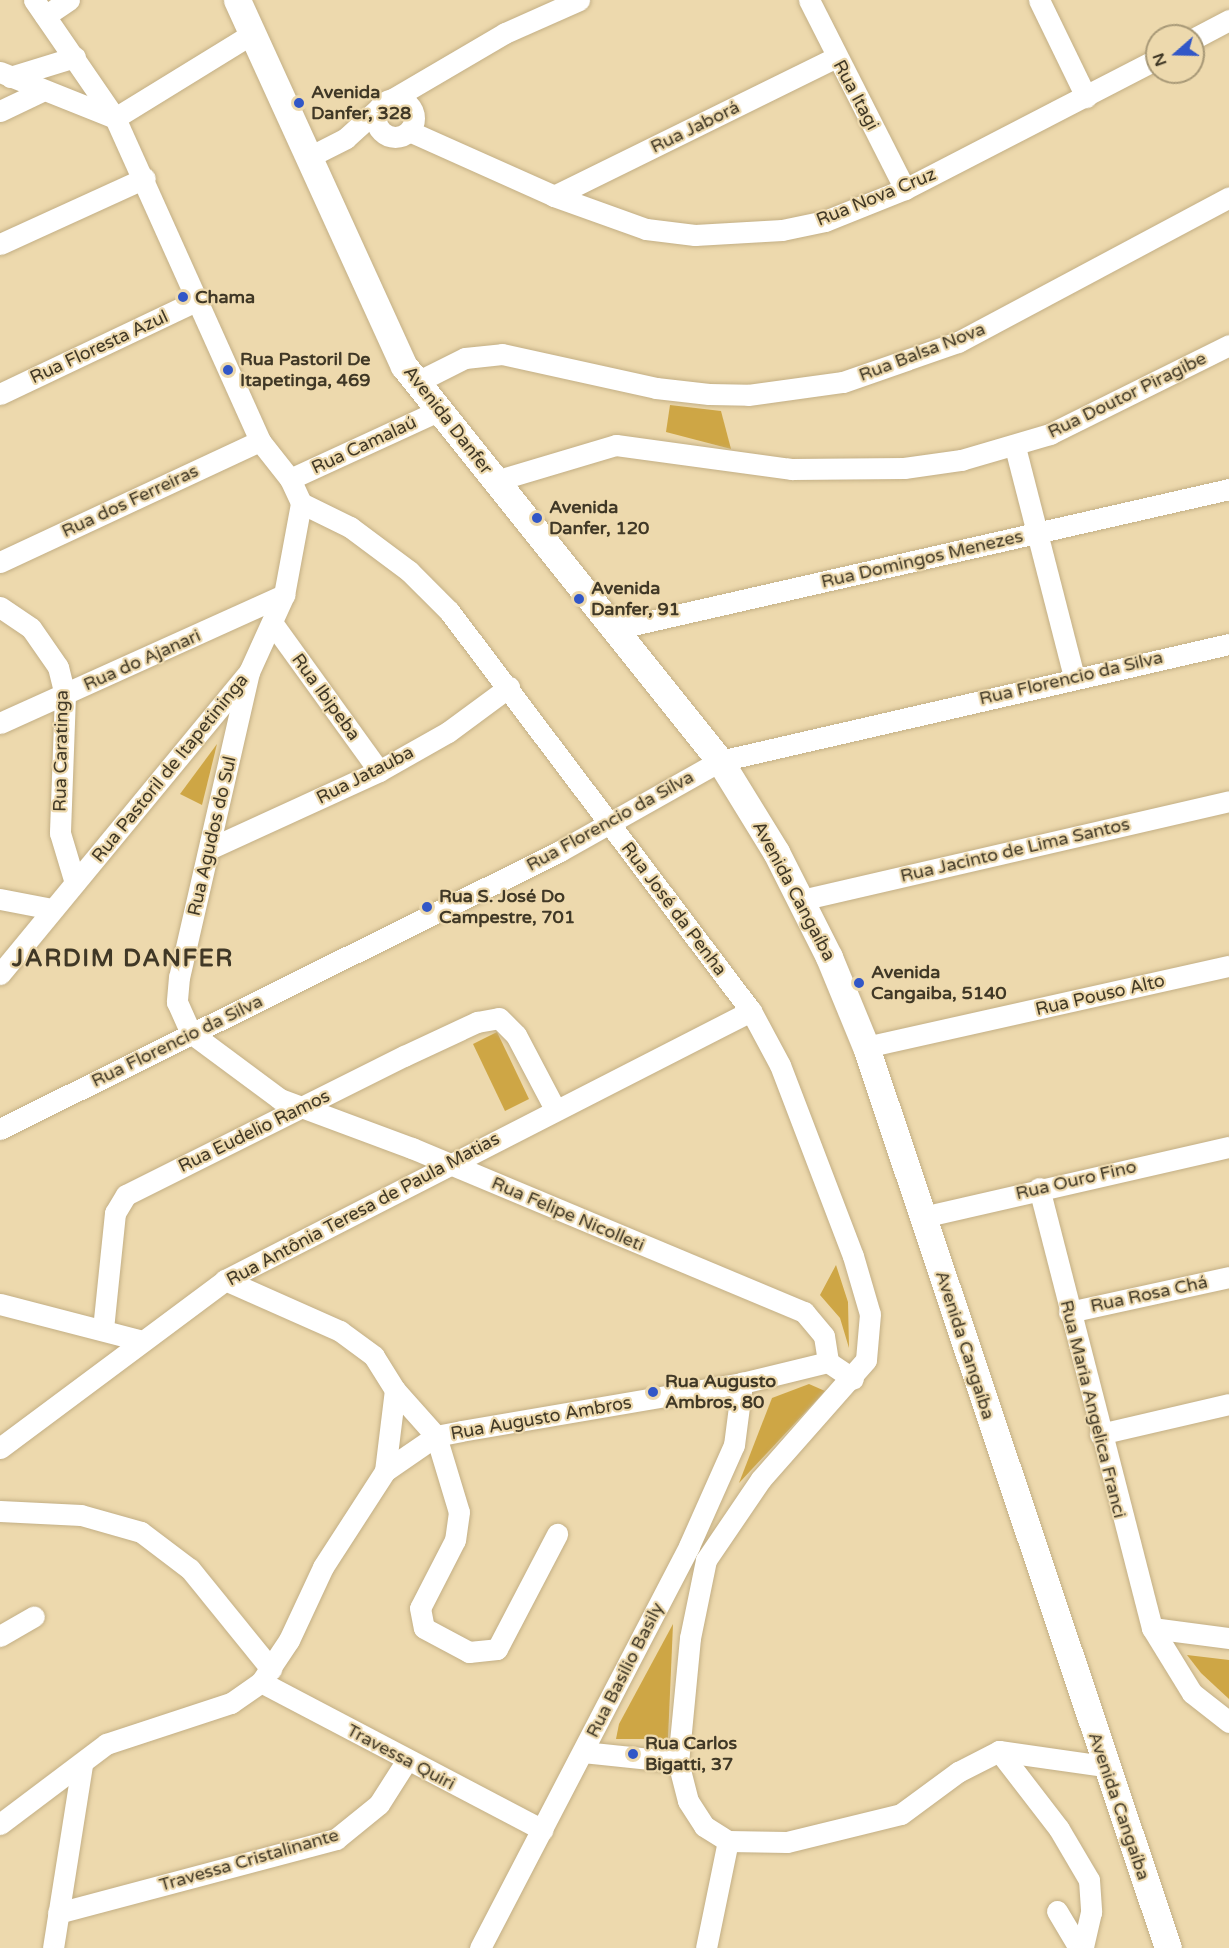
<!DOCTYPE html>
<html>
<head>
<meta charset="utf-8">
<style>
  body { margin:0 }
  #map { position:relative; width:1229px; height:1948px; overflow:hidden; background:#edd9ad; font-family:"Varela Round",sans-serif }
  div>[style] { position:absolute }
  [style*='--x'] { left:calc(var(--x)*1px); top:calc(var(--y)*1px); width:calc(var(--w)*1px); rotate:calc(var(--a)*1deg) }
  .green>* { inset:0; background:#cea645 }
  .roads { filter:drop-shadow(0 0 2px #c3af85) drop-shadow(0 0 2px #c3af85) }
  .minor>* { height:21px; margin:-10.5px; padding:0 10.5px; transform-origin:10.5px; border-radius:10.5px; background:#fff }
  .minor>.ring { margin:-10.5px; padding:0; box-sizing:content-box; background:none; border:21px solid #fff; border-radius:50% }
  .major>* { height:27px; margin:-13.5px; padding:0 13.5px; transform-origin:13.5px; border-radius:13.5px; background:#fff }
  .dots>* { width:16px; height:16px; translate:-50% -50%; box-sizing:border-box; border:3px solid #edd9ad; border-radius:50% }
  span { translate:-50% -50%; white-space:nowrap; text-align:center; line-height:1.15; -webkit-text-stroke:4.5px #edd9ad; paint-order:stroke }
  .poi-label { font-size:18px; color:#403826; font-weight:700 }
  .left { translate:0 -50%; text-align:left }
  .street-label { font-size:18px; color:#403826 }
  .district-label { font-size:24px; color:#403826; font-weight:700; letter-spacing:1.5px }
  .north { position:absolute; left:1145px; top:24px; width:60px; height:60px; box-sizing:border-box; background:#edd9ad; border:2px solid #a89977; border-radius:50%; rotate:250deg; font-size:16px; font-weight:700; line-height:24px; text-align:center; color:#403826 }
  .north::after { content:''; display:block; margin:auto; width:21px; height:27px; background:#3257c7; clip-path:polygon(50% 0,100% 100%,50% 72%,0 100%) }
</style>
</head>
<body>
<div id="map">
  <div class="green">
    <i style="clip-path:polygon(670px 405px,721px 411px,731px 449px,666px 432px)"></i>
    <i style="clip-path:polygon(217px 744px,202px 805px,180px 794px)"></i>
    <i style="clip-path:polygon(497px 1032px,529px 1099px,505px 1111px,473px 1044px)"></i>
    <i style="clip-path:polygon(836px 1265px,848px 1302px,849px 1348px,840px 1318px,820px 1295px)"></i>
    <i style="clip-path:polygon(809px 1384px,825px 1391px,739px 1483px,772px 1398px)"></i>
    <i style="clip-path:polygon(673px 1624px,668px 1739px,616px 1739px,619px 1724px)"></i>
    <i style="clip-path:polygon(1187px 1655px,1229px 1660px,1229px 1699px,1201px 1673px)"></i>
  </div>
  <div class="roads">
    <div class="minor">
      <i style="--x:34;--y:0;--w:143;--a:55.5"></i>
      <i style="--x:115;--y:118;--w:354;--a:65.8"></i>
      <i style="--x:260;--y:441;--w:48;--a:51.7"></i>
      <i style="--x:290;--y:479;--w:26;--a:65"></i>
      <i style="--x:809;--y:0;--w:212;--a:63.1"></i>
      <i style="--x:1039;--y:0;--w:108;--a:64.1"></i>
      <i style="--x:45;--y:16;--w:29;--a:-34"></i>
      <i style="--x:1193;--y:39;--w:41;--a:-27.8"></i>
      <i style="--x:0;--y:72;--w:124;--a:21.8"></i>
      <i style="--x:10;--y:77;--w:68;--a:-17.1"></i>
      <i class="ring" style="left:376px;top:99px;width:17px;height:17px"></i>
      <i style="--x:389;--y:101;--w:134;--a:-30.4"></i>
      <i style="--x:505;--y:33;--w:81;--a:-24"></i>
      <i style="--x:0;--y:111;--w:44;--a:-25.4"></i>
      <i style="--x:115;--y:118;--w:162;--a:-31.6"></i>
      <i style="--x:409;--y:131;--w:159;--a:24.1"></i>
      <i style="--x:554;--y:196;--w:98;--a:19.7"></i>
      <i style="--x:646;--y:229;--w:49;--a:7"></i>
      <i style="--x:695;--y:235;--w:87;--a:-3.3"></i>
      <i style="--x:782;--y:230;--w:44;--a:-11.8"></i>
      <i style="--x:825;--y:221;--w:86;--a:-21.8"></i>
      <i style="--x:905;--y:189;--w:284;--a:-27.3"></i>
      <i style="--x:311;--y:156;--w:39;--a:-27"></i>
      <i style="--x:346;--y:138;--w:45;--a:-42.3"></i>
      <i style="--x:554;--y:196;--w:314;--a:-26.2"></i>
      <i style="--x:0;--y:244;--w:159;--a:-24.5"></i>
      <i style="--x:415;--y:383;--w:56;--a:-26.6"></i>
      <i style="--x:465;--y:358;--w:37;--a:-6"></i>
      <i style="--x:502;--y:354;--w:158;--a:12.4"></i>
      <i style="--x:656;--y:388;--w:53;--a:6.5"></i>
      <i style="--x:709;--y:394;--w:39;--a:1"></i>
      <i style="--x:748;--y:395;--w:96;--a:-7.8"></i>
      <i style="--x:843;--y:382;--w:122;--a:-19.2"></i>
      <i style="--x:958;--y:342;--w:307;--a:-28.1"></i>
      <i style="--x:0;--y:394;--w:219;--a:-25.4"></i>
      <i style="--x:1015;--y:447;--w:236;--a:75.6"></i>
      <i style="--x:290;--y:479;--w:163;--a:-24.7"></i>
      <i style="--x:495;--y:481;--w:126;--a:-16.6"></i>
      <i style="--x:616;--y:445;--w:178;--a:7.8"></i>
      <i style="--x:792;--y:469;--w:112;--a:-0.5"></i>
      <i style="--x:904;--y:468;--w:58;--a:-8"></i>
      <i style="--x:961;--y:460;--w:93;--a:-16.3"></i>
      <i style="--x:1050;--y:434;--w:200;--a:-26.4"></i>
      <i style="--x:301;--y:503;--w:55;--a:26.1"></i>
      <i style="--x:350;--y:527;--w:74;--a:36.7"></i>
      <i style="--x:409;--y:571;--w:57;--a:45"></i>
      <i style="--x:449;--y:611;--w:501;--a:52.95"></i>
      <i style="--x:751;--y:1011;--w:61;--a:61.8"></i>
      <i style="--x:780;--y:1065;--w:204;--a:69.1"></i>
      <i style="--x:853;--y:1256;--w:60;--a:73.7"></i>
      <i style="--x:870;--y:1314;--w:46;--a:95"></i>
      <i style="--x:866;--y:1360;--w:159;--a:131.4"></i>
      <i style="--x:761;--y:1479;--w:98;--a:124.2"></i>
      <i style="--x:706;--y:1560;--w:80;--a:101.6"></i>
      <i style="--x:690;--y:1638;--w:125;--a:95.5"></i>
      <i style="--x:678;--y:1762;--w:40;--a:75.6"></i>
      <i style="--x:688;--y:1801;--w:30;--a:57"></i>
      <i style="--x:704;--y:1826;--w:28;--a:32"></i>
      <i style="--x:728;--y:1841;--w:59;--a:1"></i>
      <i style="--x:787;--y:1842;--w:117;--a:-13.8"></i>
      <i style="--x:901;--y:1814;--w:71;--a:-36.4"></i>
      <i style="--x:958;--y:1772;--w:46;--a:-27.1"></i>
      <i style="--x:999;--y:1751;--w:107;--a:8.1"></i>
      <i style="--x:0;--y:562;--w:287;--a:-25"></i>
      <i style="--x:0;--y:607;--w:37;--a:34"></i>
      <i style="--x:31;--y:628;--w:47;--a:55.3"></i>
      <i style="--x:58;--y:667;--w:29;--a:76"></i>
      <i style="--x:65;--y:695;--w:138;--a:92.1"></i>
      <i style="--x:60;--y:833;--w:52;--a:73.3"></i>
      <i style="--x:273;--y:624;--w:181;--a:54.2"></i>
      <i style="--x:615;--y:629;--w:630;--a:-12.84"></i>
      <i style="--x:249;--y:672;--w:313;--a:102.9"></i>
      <i style="--x:179;--y:977;--w:25;--a:95"></i>
      <i style="--x:177;--y:1002;--w:34;--a:66"></i>
      <i style="--x:191;--y:1033;--w:111;--a:36.6"></i>
      <i style="--x:280;--y:1099;--w:141;--a:20.4"></i>
      <i style="--x:412;--y:1148;--w:425;--a:22.7"></i>
      <i style="--x:804;--y:1312;--w:31;--a:50"></i>
      <i style="--x:824;--y:1336;--w:26;--a:81"></i>
      <i style="--x:0;--y:723;--w:312;--a:-24.3"></i>
      <i style="--x:211;--y:848;--w:185;--a:-24.6"></i>
      <i style="--x:379;--y:771;--w:79;--a:-29.5"></i>
      <i style="--x:448;--y:732;--w:76;--a:-36.4"></i>
      <i style="--x:0;--y:899;--w:53;--a:10.9"></i>
      <i style="--x:801;--y:900;--w:439;--a:-13"></i>
      <i style="--x:0;--y:974;--w:391;--a:-50.5"></i>
      <i style="--x:249;--y:672;--w:85;--a:-65.6"></i>
      <i style="--x:284;--y:595;--w:94;--a:-79.5"></i>
      <i style="--x:866;--y:1047;--w:372;--a:-12.6"></i>
      <i style="--x:0;--y:1129;--w:625;--a:-26.4"></i>
      <i style="--x:560;--y:851;--w:184;--a:-29.4"></i>
      <i style="--x:720;--y:761;--w:522;--a:-12.95"></i>
      <i style="--x:1039;--y:1188;--w:454;--a:75.6"></i>
      <i style="--x:1152;--y:1628;--w:76;--a:58.4"></i>
      <i style="--x:1192;--y:1693;--w:47;--a:38.1"></i>
      <i style="--x:923;--y:1217;--w:314;--a:-12.9"></i>
      <i style="--x:0;--y:1304;--w:144;--a:14.5"></i>
      <i style="--x:1069;--y:1312;--w:164;--a:-12.3"></i>
      <i style="--x:103;--y:1329;--w:117;--a:-84.1"></i>
      <i style="--x:115;--y:1213;--w:21;--a:-59"></i>
      <i style="--x:126;--y:1195;--w:311;--a:-26.6"></i>
      <i style="--x:404;--y:1056;--w:81;--a:-25"></i>
      <i style="--x:477;--y:1022;--w:22;--a:-10"></i>
      <i style="--x:499;--y:1018;--w:24;--a:45"></i>
      <i style="--x:516;--y:1035;--w:84;--a:62.2"></i>
      <i style="--x:395;--y:1390;--w:62;--a:48.3"></i>
      <i style="--x:436;--y:1436;--w:79;--a:73.2"></i>
      <i style="--x:459;--y:1512;--w:28;--a:98"></i>
      <i style="--x:455;--y:1540;--w:76;--a:117.2"></i>
      <i style="--x:420;--y:1608;--w:20;--a:79"></i>
      <i style="--x:424;--y:1628;--w:51;--a:28.1"></i>
      <i style="--x:469;--y:1652;--w:28;--a:-6"></i>
      <i style="--x:497;--y:1649;--w:130;--a:-62.4"></i>
      <i style="--x:1100;--y:1434;--w:132;--a:-13.1"></i>
      <i style="--x:0;--y:1448;--w:281;--a:-36.7"></i>
      <i style="--x:225;--y:1280;--w:591;--a:-27.09"></i>
      <i style="--x:385;--y:1471;--w:62;--a:-34.5"></i>
      <i style="--x:436;--y:1436;--w:25;--a:-11"></i>
      <i style="--x:461;--y:1431;--w:285;--a:-9.7"></i>
      <i style="--x:742;--y:1383;--w:89;--a:-13.7"></i>
      <i style="--x:828;--y:1362;--w:30;--a:34"></i>
      <i style="--x:0;--y:1511;--w:81;--a:2.8"></i>
      <i style="--x:81;--y:1515;--w:62;--a:15.8"></i>
      <i style="--x:141;--y:1532;--w:61;--a:37.1"></i>
      <i style="--x:190;--y:1569;--w:129;--a:51"></i>
      <i style="--x:1152;--y:1628;--w:78;--a:7.4"></i>
      <i style="--x:0;--y:1636;--w:39;--a:-30"></i>
      <i style="--x:261;--y:1682;--w:318;--a:27.7"></i>
      <i style="--x:999;--y:1751;--w:98;--a:52.4"></i>
      <i style="--x:1059;--y:1829;--w:59;--a:59.5"></i>
      <i style="--x:1089;--y:1880;--w:32;--a:86"></i>
      <i style="--x:1091;--y:1912;--w:37;--a:103"></i>
      <i style="--x:583;--y:1752;--w:96;--a:6"></i>
      <i style="--x:0;--y:1824;--w:133;--a:-37"></i>
      <i style="--x:106;--y:1744;--w:132;--a:-18.2"></i>
      <i style="--x:231;--y:1703;--w:37;--a:-35"></i>
      <i style="--x:261;--y:1682;--w:50;--a:-56.3"></i>
      <i style="--x:289;--y:1640;--w:81;--a:-65"></i>
      <i style="--x:323;--y:1567;--w:114;--a:-57.1"></i>
      <i style="--x:385;--y:1471;--w:82;--a:-83"></i>
      <i style="--x:395;--y:1390;--w:40;--a:-122"></i>
      <i style="--x:374;--y:1356;--w:42;--a:-143.7"></i>
      <i style="--x:340;--y:1331;--w:126;--a:-156.1"></i>
      <i style="--x:1057;--y:1911;--w:43;--a:59.3"></i>
      <i style="--x:58;--y:1913;--w:288;--a:-14.9"></i>
      <i style="--x:336;--y:1839;--w:55;--a:-39.1"></i>
      <i style="--x:379;--y:1804;--w:52;--a:-57.5"></i>
      <i style="--x:53;--y:1948;--w:186;--a:-81"></i>
      <i style="--x:480;--y:1948;--w:453;--a:-62.5"></i>
      <i style="--x:689;--y:1546;--w:111;--a:-66"></i>
      <i style="--x:734;--y:1445;--w:63;--a:-82.6"></i>
      <i style="--x:706;--y:1948;--w:109;--a:-78.4"></i>
    </div>
    <div class="major">
      <i style="--x:237;--y:0;--w:402;--a:65.5"></i>
      <i style="--x:404;--y:366;--w:506;--a:51.34"></i>
      <i style="--x:720;--y:761;--w:107;--a:58.4"></i>
      <i style="--x:776;--y:852;--w:118;--a:63.2"></i>
      <i style="--x:829;--y:957;--w:97;--a:67.7"></i>
      <i style="--x:866;--y:1047;--w:950;--a:71.47"></i>
    </div>
  </div>
  <div class="dots">
    <i style="left:299px;top:103px;background:#3257c7"></i>
    <i style="left:183px;top:297px;background:#3257c7"></i>
    <i style="left:228px;top:370px;background:#3257c7"></i>
    <i style="left:537px;top:518px;background:#3257c7"></i>
    <i style="left:579px;top:599px;background:#3257c7"></i>
    <i style="left:427px;top:907px;background:#3257c7"></i>
    <i style="left:859px;top:983px;background:#3257c7"></i>
    <i style="left:653px;top:1392px;background:#3257c7"></i>
    <i style="left:633px;top:1754px;background:#3257c7"></i>
  </div>
  <div class="poi-label">
    <span class="left" style="left:311px;top:103px">Avenida<br>Danfer, 328</span>
    <span class="left" style="left:195px;top:297px">Chama</span>
    <span class="left" style="left:240px;top:370px">Rua Pastoril De<br>Itapetinga, 469</span>
    <span class="left" style="left:549px;top:518px">Avenida<br>Danfer, 120</span>
    <span class="left" style="left:591px;top:599px">Avenida<br>Danfer, 91</span>
    <span class="left" style="left:439px;top:907px">Rua S. José Do<br>Campestre, 701</span>
    <span class="left" style="left:871px;top:983px">Avenida<br>Cangaiba, 5140</span>
    <span class="left" style="left:665px;top:1392px">Rua Augusto<br>Ambros, 80</span>
    <span class="left" style="left:645px;top:1754px">Rua Carlos<br>Bigatti, 37</span>
  </div>
  <div class="street-label">
    <span style="left:856px;top:95px;rotate:62deg">Rua Itagi</span>
    <span style="left:695px;top:127px;rotate:-26deg">Rua Jaborá</span>
    <span style="left:876px;top:197px;rotate:-22deg">Rua Nova Cruz</span>
    <span style="left:99px;top:347px;rotate:-25deg">Rua Floresta Azul</span>
    <span style="left:922px;top:352px;rotate:-21deg">Rua Balsa Nova</span>
    <span style="left:1127px;top:395px;rotate:-26deg">Rua Doutor Piragibe</span>
    <span style="left:448px;top:420px;rotate:52deg">Avenida Danfer</span>
    <span style="left:364px;top:445px;rotate:-25deg">Rua Camalaú</span>
    <span style="left:130px;top:501px;rotate:-25deg">Rua dos Ferreiras</span>
    <span style="left:922px;top:559px;rotate:-13deg">Rua Domingos Menezes</span>
    <span style="left:142px;top:660px;rotate:-24deg">Rua do Ajanari</span>
    <span style="left:1071px;top:678px;rotate:-13deg">Rua Florencio da Silva</span>
    <span style="left:326px;top:697px;rotate:54deg">Rua Ibipeba</span>
    <span style="left:61px;top:751px;rotate:-89deg">Rua Caratinga</span>
    <span style="left:170px;top:768px;rotate:-51deg">Rua Pastoril de Itapetininga</span>
    <span style="left:365px;top:775px;rotate:-27deg">Rua Jatauba</span>
    <span style="left:610px;top:821px;rotate:-29deg">Rua Florencio da Silva</span>
    <span style="left:212px;top:836px;rotate:-77deg">Rua Agudos do Sul</span>
    <span style="left:1015px;top:850px;rotate:-13deg">Rua Jacinto de Lima Santos</span>
    <span style="left:794px;top:891px;rotate:62deg">Avenida Cangaíba</span>
    <span style="left:674px;top:909px;rotate:53deg">Rua José da Penha</span>
    <span style="left:1100px;top:995px;rotate:-13deg">Rua Pouso Alto</span>
    <span style="left:177px;top:1041px;rotate:-26deg">Rua Florencio da Silva</span>
    <span style="left:254px;top:1131px;rotate:-26deg">Rua Eudelio Ramos</span>
    <span style="left:1076px;top:1180px;rotate:-13deg">Rua Ouro Fino</span>
    <span style="left:363px;top:1209px;rotate:-28deg">Rua Antônia Teresa de Paula Matias</span>
    <span style="left:568px;top:1214px;rotate:23deg">Rua Felipe Nicolleti</span>
    <span style="left:1149px;top:1294px;rotate:-12deg">Rua Rosa Chá</span>
    <span style="left:965px;top:1345px;rotate:72deg">Avenida Cangaíba</span>
    <span style="left:1093px;top:1409px;rotate:76deg">Rua Maria Angelica Franci</span>
    <span style="left:541px;top:1418px;rotate:-10deg">Rua Augusto Ambros</span>
    <span style="left:625px;top:1670px;rotate:-63deg">Rua Basilio Basily</span>
    <span style="left:401px;top:1757px;rotate:28deg">Travessa Quiri</span>
    <span style="left:1119px;top:1806px;rotate:71deg">Avenida Cangaíba</span>
    <span style="left:249px;top:1860px;rotate:-16deg">Travessa Cristalinante</span>
  </div>
  <div class="district-label">
    <span style="left:123px;top:959px">JARDIM DANFER</span>
  </div>
  <div class="north">N</div>
</div>
</body>
</html>
